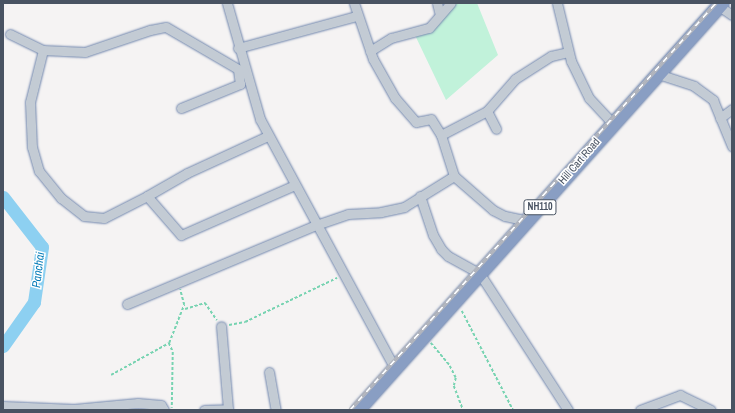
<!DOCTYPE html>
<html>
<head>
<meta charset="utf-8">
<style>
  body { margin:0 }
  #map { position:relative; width:735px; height:413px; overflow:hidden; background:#f5f3f3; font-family:"Archivo Narrow",sans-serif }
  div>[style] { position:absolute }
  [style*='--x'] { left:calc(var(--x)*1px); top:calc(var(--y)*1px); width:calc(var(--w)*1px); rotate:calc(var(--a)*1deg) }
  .green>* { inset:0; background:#c1f2da }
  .river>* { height:13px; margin:-6.5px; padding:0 6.5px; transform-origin:6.5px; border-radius:6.5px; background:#8dd0f1 }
  .path>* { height:1.5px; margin-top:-0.75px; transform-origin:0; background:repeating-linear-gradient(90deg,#77d3b1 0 3px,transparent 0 5px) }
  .roads { filter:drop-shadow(0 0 1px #7489af) drop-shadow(0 0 1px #7489af) }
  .minor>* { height:9px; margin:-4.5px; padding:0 4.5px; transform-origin:4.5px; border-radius:4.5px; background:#c3cbd4 }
  .highway>* { height:14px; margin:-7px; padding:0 7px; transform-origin:7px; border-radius:7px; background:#899ec3 }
  .rail>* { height:3.5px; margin-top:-1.75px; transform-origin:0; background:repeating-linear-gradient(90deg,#fff 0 6px,#b5b7bd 0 12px); box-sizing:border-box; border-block:1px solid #b5b7bd }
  span { translate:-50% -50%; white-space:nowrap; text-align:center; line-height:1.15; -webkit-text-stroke:3px #fff; paint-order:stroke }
  .shield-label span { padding:1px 3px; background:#fff; border:1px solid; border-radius:3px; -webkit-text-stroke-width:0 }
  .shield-label { font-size:10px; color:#495362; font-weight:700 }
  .street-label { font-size:11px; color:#495362 }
  .water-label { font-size:12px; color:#067cb8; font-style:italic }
  .frame { position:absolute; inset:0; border:4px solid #495362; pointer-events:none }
</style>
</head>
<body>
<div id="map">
  <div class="green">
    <i style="clip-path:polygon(451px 3px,477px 3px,498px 55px,446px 100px,413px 31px,429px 28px)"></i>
  </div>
  <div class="river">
    <i style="--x:3;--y:197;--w:63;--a:52"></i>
    <i style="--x:42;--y:247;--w:56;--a:98.3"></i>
    <i style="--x:34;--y:302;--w:54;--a:125.2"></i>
  </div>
  <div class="path">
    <i style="--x:185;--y:309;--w:21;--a:-17"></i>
    <i style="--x:205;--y:303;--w:21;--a:55"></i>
    <i style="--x:462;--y:311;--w:111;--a:62.7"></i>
    <i style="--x:229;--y:325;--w:16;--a:-11"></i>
    <i style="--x:245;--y:322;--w:102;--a:-25.6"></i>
    <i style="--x:169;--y:343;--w:10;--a:66"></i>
    <i style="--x:173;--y:352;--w:56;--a:91"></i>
    <i style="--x:431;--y:343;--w:30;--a:50"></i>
    <i style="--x:450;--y:366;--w:13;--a:63"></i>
    <i style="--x:456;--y:378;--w:8;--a:104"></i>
    <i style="--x:454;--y:386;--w:26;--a:69"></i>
    <i style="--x:111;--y:375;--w:66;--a:-28.9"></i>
    <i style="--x:169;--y:343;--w:41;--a:-68.5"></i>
    <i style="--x:184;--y:305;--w:16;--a:-105"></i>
  </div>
  <div class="roads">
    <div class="minor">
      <i style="--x:227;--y:3;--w:121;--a:74.1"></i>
      <i style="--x:260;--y:119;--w:284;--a:61.6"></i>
      <i style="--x:354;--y:3;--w:59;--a:71.3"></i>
      <i style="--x:373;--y:59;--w:45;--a:60.6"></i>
      <i style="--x:395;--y:98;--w:32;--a:49"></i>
      <i style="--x:416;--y:122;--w:15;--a:-11"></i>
      <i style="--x:431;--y:119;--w:19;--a:58"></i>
      <i style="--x:441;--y:135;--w:52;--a:-27.6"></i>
      <i style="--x:487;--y:111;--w:20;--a:63"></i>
      <i style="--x:437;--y:3;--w:12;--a:76"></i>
      <i style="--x:557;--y:3;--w:60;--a:76.4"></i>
      <i style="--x:571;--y:61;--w:41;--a:64.1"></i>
      <i style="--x:589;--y:98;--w:34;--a:47"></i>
      <i style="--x:719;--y:6;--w:16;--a:35"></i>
      <i style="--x:10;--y:34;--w:37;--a:26"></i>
      <i style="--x:43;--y:50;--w:42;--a:2.7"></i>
      <i style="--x:85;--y:52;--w:69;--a:-18.7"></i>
      <i style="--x:150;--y:30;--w:16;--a:-11"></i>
      <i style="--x:166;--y:27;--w:91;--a:30.2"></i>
      <i style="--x:238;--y:48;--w:123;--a:-15.1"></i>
      <i style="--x:43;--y:50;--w:54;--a:104"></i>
      <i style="--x:30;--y:102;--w:45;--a:87.5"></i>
      <i style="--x:32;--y:147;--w:25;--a:74"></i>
      <i style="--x:39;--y:171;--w:35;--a:51"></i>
      <i style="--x:61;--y:198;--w:29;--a:38"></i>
      <i style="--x:84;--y:216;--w:20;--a:6"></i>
      <i style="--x:104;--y:218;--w:48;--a:-27.1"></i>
      <i style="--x:147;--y:196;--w:52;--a:48.9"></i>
      <i style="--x:181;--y:235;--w:124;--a:-23.7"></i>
      <i style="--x:370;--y:51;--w:25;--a:-32"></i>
      <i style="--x:391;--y:38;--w:39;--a:-15"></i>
      <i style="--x:429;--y:28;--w:33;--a:-49"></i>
      <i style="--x:658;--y:74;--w:38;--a:18"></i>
      <i style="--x:694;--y:86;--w:24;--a:36"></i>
      <i style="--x:713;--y:100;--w:50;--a:67.6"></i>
      <i style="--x:181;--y:108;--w:64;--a:-22.1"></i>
      <i style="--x:240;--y:84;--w:15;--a:-98"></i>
      <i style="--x:487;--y:111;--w:43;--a:-48.8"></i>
      <i style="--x:515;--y:79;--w:43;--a:-32.6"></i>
      <i style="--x:551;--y:56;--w:17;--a:-13"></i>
      <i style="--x:720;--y:118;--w:15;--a:-37"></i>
      <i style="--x:441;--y:135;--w:43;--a:72.4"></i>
      <i style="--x:147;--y:196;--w:46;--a:-29.9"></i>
      <i style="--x:187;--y:173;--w:89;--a:-24.6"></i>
      <i style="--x:420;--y:196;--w:41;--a:71.6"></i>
      <i style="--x:433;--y:235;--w:16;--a:60"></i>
      <i style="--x:441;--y:249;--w:10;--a:45"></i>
      <i style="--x:448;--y:256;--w:37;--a:29"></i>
      <i style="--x:480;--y:274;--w:162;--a:57.1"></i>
      <i style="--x:127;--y:304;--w:205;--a:-22.7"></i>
      <i style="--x:316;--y:225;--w:34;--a:-19"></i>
      <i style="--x:348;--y:214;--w:33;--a:-3"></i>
      <i style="--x:381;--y:212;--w:24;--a:-12"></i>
      <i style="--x:404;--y:207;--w:59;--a:-31.8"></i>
      <i style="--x:454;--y:176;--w:52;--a:41.1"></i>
      <i style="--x:493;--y:210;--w:13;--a:27"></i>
      <i style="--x:505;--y:216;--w:24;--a:12"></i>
      <i style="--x:269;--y:372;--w:39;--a:80"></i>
      <i style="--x:3;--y:406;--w:71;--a:2.4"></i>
      <i style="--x:74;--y:409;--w:64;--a:-5.4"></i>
      <i style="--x:138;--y:403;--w:23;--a:5"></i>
      <i style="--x:161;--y:405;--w:6;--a:59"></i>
      <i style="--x:204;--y:410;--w:24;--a:-2"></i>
      <i style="--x:228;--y:409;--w:83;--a:-94.8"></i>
      <i style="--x:640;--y:410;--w:43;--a:-20.6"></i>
      <i style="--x:680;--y:395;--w:34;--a:26"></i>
    </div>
    <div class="highway">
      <i style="--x:358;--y:410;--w:546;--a:-48.19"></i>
    </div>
  </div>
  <div class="rail">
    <i style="--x:350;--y:410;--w:547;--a:-48.04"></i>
  </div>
  <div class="shield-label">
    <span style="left:540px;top:207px">NH110</span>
  </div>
  <div class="street-label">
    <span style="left:579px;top:161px;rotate:-49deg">Hill Cart Road</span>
  </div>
  <div class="water-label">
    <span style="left:39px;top:270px;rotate:-83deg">Panchai</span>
  </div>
  <div class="frame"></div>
</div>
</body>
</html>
